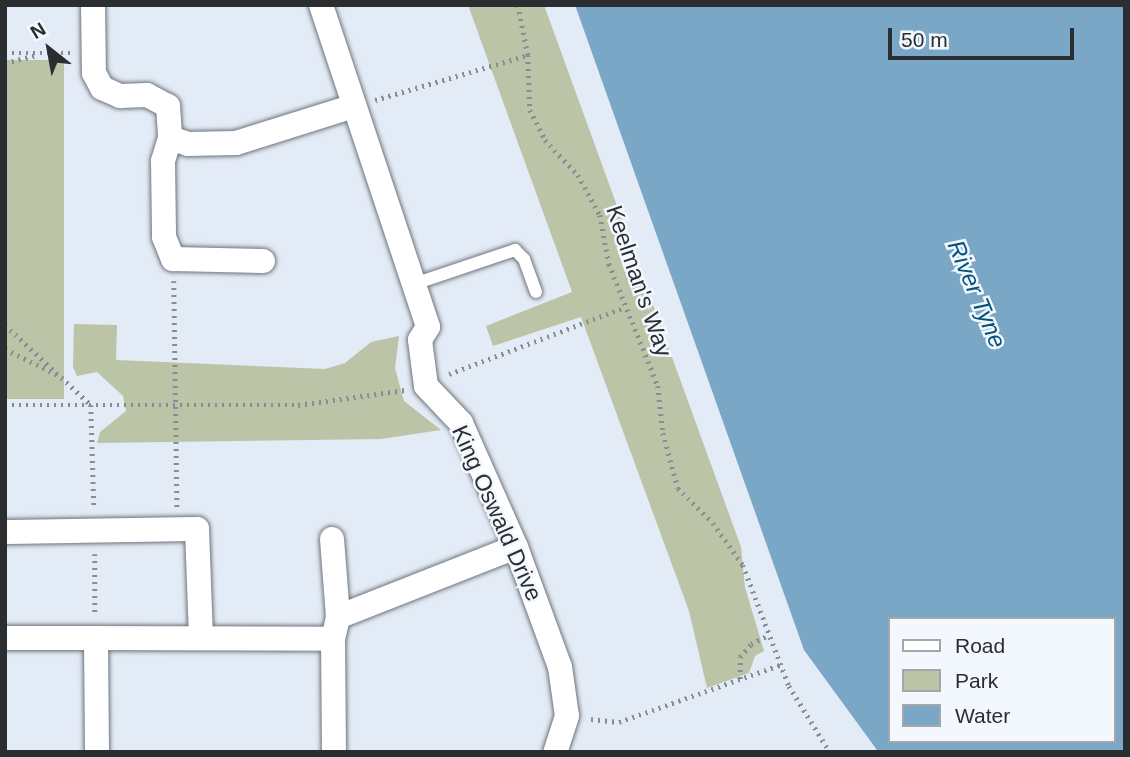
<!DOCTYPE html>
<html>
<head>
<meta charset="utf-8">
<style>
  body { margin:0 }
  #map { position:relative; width:1130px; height:757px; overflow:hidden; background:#e3ebf6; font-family:Helvetica,sans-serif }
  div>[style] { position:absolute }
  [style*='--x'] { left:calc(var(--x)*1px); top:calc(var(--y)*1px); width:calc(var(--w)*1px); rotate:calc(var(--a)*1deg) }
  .green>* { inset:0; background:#bbc4a7 }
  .water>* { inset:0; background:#7ba7c6 }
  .path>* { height:4.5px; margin-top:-2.25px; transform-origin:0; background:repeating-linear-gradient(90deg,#878d94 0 2px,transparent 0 7px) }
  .roads { filter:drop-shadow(0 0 2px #6e757e) drop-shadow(0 0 2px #6e757e) }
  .service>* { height:12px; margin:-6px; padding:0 6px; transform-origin:6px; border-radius:6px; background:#fff }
  .minor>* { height:24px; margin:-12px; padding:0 12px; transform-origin:12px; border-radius:12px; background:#fff }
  span { translate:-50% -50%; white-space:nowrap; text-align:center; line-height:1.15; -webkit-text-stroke:5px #f3f8fe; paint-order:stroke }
  .street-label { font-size:23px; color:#2a2e31 }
  .water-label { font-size:24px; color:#01537b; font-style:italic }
  .frame { position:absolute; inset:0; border:7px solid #2a2e31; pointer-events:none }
  .legend { position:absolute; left:888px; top:617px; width:228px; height:126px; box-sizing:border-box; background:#f3f8fe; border:2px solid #a3a7ac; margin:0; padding:9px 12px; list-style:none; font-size:21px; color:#2a2e31 }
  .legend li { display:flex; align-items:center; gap:14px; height:35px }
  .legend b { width:35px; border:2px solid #a3a7ac }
  .north { position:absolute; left:14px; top:14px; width:70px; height:70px; -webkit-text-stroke:5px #f3f8fe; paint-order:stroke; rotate:329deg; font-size:19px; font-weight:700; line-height:28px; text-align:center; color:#2a2e31 }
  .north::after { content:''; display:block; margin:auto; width:24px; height:32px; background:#2a2e31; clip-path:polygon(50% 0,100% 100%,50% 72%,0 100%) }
  .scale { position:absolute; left:888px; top:28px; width:186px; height:32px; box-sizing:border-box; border:4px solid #2a2e31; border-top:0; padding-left:9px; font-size:21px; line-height:24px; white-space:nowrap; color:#2a2e31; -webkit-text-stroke:5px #f3f8fe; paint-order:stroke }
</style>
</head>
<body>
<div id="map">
  <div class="green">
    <i style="clip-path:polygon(468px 5px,544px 5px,741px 547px,745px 587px,764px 651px,755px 656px,749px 673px,707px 688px,689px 611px,581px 317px,493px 346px,486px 326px,572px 292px)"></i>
    <i style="clip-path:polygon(5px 60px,64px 60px,64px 399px,5px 399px)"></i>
    <i style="clip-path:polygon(74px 324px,117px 325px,116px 360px,325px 369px,345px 363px,371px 342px,399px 336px,395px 368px,404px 401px,441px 430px,381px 439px,97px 443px,100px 432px,126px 411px,123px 396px,97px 372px,77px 376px,73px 367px)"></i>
  </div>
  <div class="water">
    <i style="clip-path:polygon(evenodd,575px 5px,1125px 5px,1125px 752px,877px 750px,804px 650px,575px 5px,890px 619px,1114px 619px,1114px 741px,890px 741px,890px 619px)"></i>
  </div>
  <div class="path">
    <i style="--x:518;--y:5;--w:51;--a:78.7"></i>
    <i style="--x:528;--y:55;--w:55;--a:87.9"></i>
    <i style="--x:530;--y:110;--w:34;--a:63"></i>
    <i style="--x:545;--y:140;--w:48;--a:46.7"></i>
    <i style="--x:578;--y:175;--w:46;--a:61.2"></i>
    <i style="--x:600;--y:215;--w:50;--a:79.6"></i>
    <i style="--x:609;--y:264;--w:131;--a:68.1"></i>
    <i style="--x:658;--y:386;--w:47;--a:83.9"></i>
    <i style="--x:663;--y:433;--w:57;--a:74.7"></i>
    <i style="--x:678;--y:488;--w:49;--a:45"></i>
    <i style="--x:713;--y:523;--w:52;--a:54.5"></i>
    <i style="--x:743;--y:565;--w:129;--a:69.2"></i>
    <i style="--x:789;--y:686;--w:78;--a:58.2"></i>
    <i style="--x:5;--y:53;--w:66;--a:0"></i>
    <i style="--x:5;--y:63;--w:34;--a:-14"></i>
    <i style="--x:375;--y:100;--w:159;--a:-16.4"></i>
    <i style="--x:174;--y:281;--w:226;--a:89.2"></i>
    <i style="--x:5;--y:325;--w:117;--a:42.9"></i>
    <i style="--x:91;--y:405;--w:102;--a:88.3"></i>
    <i style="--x:5;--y:349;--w:59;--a:26.1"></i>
    <i style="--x:449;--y:374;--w:188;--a:-20.8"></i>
    <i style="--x:5;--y:405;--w:293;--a:0"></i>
    <i style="--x:298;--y:405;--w:108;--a:-8"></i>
    <i style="--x:95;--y:554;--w:61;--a:90"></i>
    <i style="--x:740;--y:679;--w:22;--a:-90"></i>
    <i style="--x:740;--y:657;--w:17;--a:-50"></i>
    <i style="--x:751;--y:644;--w:18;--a:-27"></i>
    <i style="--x:591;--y:719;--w:28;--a:6"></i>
    <i style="--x:619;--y:722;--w:171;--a:-19.5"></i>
  </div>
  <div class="roads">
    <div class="service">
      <i style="--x:414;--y:284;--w:107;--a:-18.6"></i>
      <i style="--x:515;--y:250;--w:13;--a:45"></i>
      <i style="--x:524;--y:259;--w:35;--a:70"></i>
    </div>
    <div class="minor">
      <i style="--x:93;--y:5;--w:68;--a:89.2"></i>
      <i style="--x:94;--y:73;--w:17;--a:62"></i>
      <i style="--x:102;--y:88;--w:20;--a:24"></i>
      <i style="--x:120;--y:96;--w:27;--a:-2"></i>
      <i style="--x:147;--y:95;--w:24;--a:28"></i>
      <i style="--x:168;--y:106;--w:32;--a:86"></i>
      <i style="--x:170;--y:138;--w:19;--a:18"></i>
      <i style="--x:188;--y:144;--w:48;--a:-1.2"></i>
      <i style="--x:236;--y:143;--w:124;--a:-17.4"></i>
      <i style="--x:321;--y:5;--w:339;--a:71.6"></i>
      <i style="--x:428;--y:327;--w:15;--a:122"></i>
      <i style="--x:420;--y:340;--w:46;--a:82.6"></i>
      <i style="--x:426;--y:386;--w:51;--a:46.6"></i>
      <i style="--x:461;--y:423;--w:136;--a:66.1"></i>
      <i style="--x:516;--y:547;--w:128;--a:69.9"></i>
      <i style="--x:560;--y:667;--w:49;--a:81.9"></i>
      <i style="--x:567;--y:716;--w:38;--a:108"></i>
      <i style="--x:170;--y:138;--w:24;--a:107"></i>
      <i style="--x:163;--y:161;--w:76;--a:89.2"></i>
      <i style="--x:164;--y:237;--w:24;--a:68"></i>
      <i style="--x:173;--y:259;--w:90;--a:1.3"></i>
      <i style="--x:5;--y:532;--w:192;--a:-0.9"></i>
      <i style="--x:197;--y:529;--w:108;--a:87.9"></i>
      <i style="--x:332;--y:539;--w:78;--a:85.6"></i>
      <i style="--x:5;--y:638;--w:91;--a:0"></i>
      <i style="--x:96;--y:638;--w:114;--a:89.5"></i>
      <i style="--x:96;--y:638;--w:237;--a:0.2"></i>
      <i style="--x:334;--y:752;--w:113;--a:-90.5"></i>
      <i style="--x:333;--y:639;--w:23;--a:-77"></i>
      <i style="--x:338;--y:617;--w:191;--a:-21.5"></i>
    </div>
  </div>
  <div class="street-label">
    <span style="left:639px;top:281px;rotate:71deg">Keelman's Way</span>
    <span style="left:497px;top:513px;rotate:66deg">King Oswald Drive</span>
  </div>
  <div class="water-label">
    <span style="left:977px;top:294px;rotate:67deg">River Tyne</span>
  </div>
  <div class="frame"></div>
  <ul class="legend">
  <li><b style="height:9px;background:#fff"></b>Road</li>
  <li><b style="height:19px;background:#bbc4a7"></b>Park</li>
  <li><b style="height:19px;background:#7ba7c6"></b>Water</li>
  </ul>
  <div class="north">N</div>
  <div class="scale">50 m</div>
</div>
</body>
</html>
